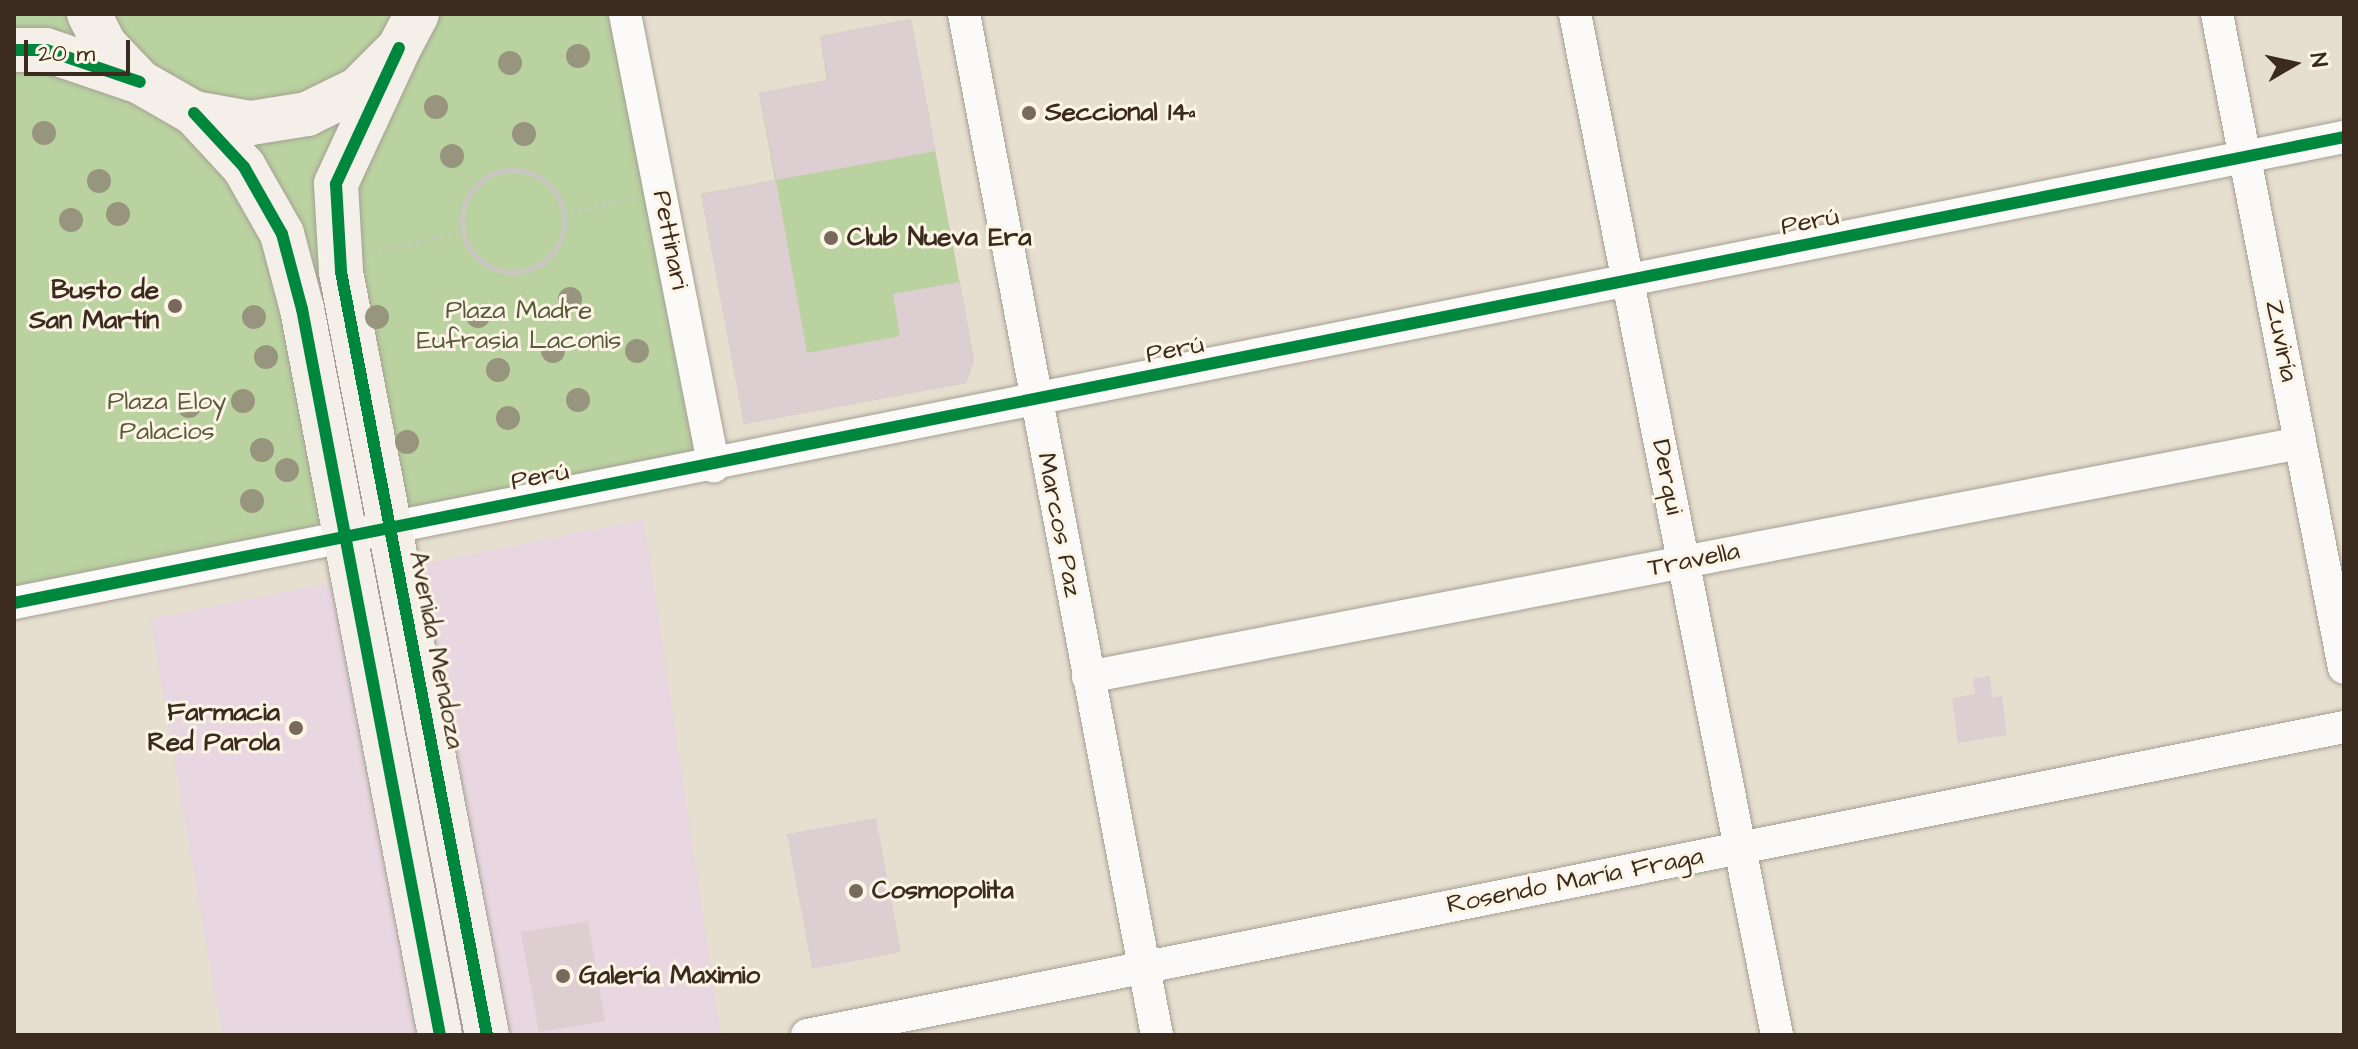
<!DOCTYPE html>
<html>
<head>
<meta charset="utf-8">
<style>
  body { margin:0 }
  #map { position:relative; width:2358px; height:1049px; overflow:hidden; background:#e6dfcf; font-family:"Architects Daughter",sans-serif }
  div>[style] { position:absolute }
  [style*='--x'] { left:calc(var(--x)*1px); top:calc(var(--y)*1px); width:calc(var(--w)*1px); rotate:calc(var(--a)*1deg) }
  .built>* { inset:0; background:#e8d7e0 }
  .green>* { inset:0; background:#b9d2a0 }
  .building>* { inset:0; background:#ddced1 }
  .path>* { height:5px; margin-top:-2.5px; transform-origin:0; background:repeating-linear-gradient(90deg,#cac7c3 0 2px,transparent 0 8px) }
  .path>.ring { margin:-2.5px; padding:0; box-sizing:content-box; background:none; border:5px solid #cac7c3; border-radius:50% }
  .roads { filter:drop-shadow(0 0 2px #a59f94) drop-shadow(0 0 2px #a59f94) }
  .street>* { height:32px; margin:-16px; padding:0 16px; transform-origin:16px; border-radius:16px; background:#fbfaf8 }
  .secondary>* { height:44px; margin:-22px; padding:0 22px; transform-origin:22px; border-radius:22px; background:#f4f0e9 }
  .cycleway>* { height:12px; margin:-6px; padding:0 6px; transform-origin:6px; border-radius:6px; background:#00873e }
  .trees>* { width:24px; height:24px; margin:-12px; border-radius:50%; background:#97957d }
  .dots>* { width:22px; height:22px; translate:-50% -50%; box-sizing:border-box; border:4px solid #fcf5e5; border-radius:50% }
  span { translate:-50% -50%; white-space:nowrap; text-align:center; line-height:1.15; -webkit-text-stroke:6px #fcf5e5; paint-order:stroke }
  .poi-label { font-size:26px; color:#3b2a1e; font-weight:700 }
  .left { translate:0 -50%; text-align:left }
  .right { translate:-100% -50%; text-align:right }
  .street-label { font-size:26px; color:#3b2a1e }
  .park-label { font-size:26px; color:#56593a }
  .frame { position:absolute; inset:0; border:16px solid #3b2a1e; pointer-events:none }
  .north { position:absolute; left:2254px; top:24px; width:80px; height:80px; -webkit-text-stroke:6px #fcf5e5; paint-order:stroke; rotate:81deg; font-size:22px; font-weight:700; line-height:32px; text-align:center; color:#3b2a1e }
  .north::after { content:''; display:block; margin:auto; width:28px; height:36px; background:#3b2a1e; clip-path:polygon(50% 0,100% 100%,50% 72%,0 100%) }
  .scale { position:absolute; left:24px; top:40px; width:106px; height:36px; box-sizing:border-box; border:4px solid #3b2a1e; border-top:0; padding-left:10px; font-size:24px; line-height:28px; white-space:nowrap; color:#3b2a1e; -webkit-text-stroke:6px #fcf5e5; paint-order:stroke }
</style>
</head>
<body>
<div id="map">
  <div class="built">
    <i style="clip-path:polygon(644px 519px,721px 1035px,222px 1035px,150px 619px)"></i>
  </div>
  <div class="green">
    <i style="clip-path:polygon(14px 14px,625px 14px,714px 466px,14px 603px)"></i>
    <i style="clip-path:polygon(911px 19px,974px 360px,966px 383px,744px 424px,701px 194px,775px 180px,759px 93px,827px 80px,820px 36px)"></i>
  </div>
  <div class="building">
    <i style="clip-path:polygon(911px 19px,936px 151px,776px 180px,759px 93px,828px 80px,820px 36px)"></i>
    <i style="clip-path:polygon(776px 180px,807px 353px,900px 336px,893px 294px,960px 282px,974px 360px,966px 383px,744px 424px,701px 194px)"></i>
    <i style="clip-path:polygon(1990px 676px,1992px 697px,2002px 696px,2007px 735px,1958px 743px,1952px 698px,1975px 694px,1973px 679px)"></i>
    <i style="clip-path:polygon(876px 818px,901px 952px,812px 969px,787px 834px)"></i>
    <i style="clip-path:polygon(588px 921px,605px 1021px,539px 1032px,521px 932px)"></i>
  </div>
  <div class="path">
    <i class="ring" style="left:462px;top:170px;width:97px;height:97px"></i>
    <i style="--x:564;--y:213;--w:66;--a:-12.2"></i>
    <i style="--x:378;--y:251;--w:87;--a:-12.6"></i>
  </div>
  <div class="roads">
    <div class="street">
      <i style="--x:625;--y:14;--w:461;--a:78.9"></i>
      <i style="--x:964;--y:14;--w:1039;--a:79.3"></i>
      <i style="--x:1575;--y:14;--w:1041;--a:78.81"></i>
      <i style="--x:2217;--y:14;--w:666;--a:79.01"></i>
      <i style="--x:14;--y:603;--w:2376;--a:-11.31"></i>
      <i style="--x:1088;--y:677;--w:1234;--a:-10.93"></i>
      <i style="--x:807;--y:1035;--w:1568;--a:-11.33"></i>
    </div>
    <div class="secondary">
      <i style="--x:89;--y:14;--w:35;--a:63"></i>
      <i style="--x:105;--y:45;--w:51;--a:46.6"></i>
      <i style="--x:140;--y:82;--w:62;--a:29.9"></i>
      <i style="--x:194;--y:113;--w:58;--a:10"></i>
      <i style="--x:251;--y:123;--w:57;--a:-9.1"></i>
      <i style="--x:307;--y:114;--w:57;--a:-26.1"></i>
      <i style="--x:358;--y:89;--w:58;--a:-45"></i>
      <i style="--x:399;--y:48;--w:38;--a:-62"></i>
      <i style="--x:399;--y:48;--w:150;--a:114.9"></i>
      <i style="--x:336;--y:184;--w:88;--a:86.7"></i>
      <i style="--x:341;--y:272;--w:777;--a:79.17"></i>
      <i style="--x:14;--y:50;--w:32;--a:0"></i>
      <i style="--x:46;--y:50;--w:93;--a:18.8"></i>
      <i style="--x:194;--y:113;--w:74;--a:47.2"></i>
      <i style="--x:244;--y:167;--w:77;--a:60.4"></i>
      <i style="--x:282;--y:234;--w:78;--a:75.1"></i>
      <i style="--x:302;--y:309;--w:739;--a:79.24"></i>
    </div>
  </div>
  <div class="cycleway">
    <i style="--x:399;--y:48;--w:150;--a:114.9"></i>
    <i style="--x:336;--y:184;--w:88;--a:86.7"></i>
    <i style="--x:341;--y:272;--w:777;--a:79.17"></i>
    <i style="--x:14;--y:50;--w:32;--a:0"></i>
    <i style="--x:46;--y:50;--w:99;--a:18.8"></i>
    <i style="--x:194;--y:113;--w:74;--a:47.2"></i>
    <i style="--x:244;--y:167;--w:77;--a:60.4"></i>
    <i style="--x:282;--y:234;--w:78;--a:75.1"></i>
    <i style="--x:302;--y:309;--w:739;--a:79.24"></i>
    <i style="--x:14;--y:603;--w:2376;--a:-11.31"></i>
  </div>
  <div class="trees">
    <i style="left:578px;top:56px"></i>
    <i style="left:510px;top:63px"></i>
    <i style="left:436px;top:107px"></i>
    <i style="left:44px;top:133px"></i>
    <i style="left:524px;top:134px"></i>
    <i style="left:452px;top:156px"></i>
    <i style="left:99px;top:181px"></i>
    <i style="left:118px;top:214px"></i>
    <i style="left:71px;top:220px"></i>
    <i style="left:570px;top:299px"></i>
    <i style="left:478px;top:316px"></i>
    <i style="left:254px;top:317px"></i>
    <i style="left:377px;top:317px"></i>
    <i style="left:553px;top:351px"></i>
    <i style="left:637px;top:351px"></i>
    <i style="left:266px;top:357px"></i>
    <i style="left:498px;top:370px"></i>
    <i style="left:578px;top:400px"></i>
    <i style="left:243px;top:401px"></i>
    <i style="left:189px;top:406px"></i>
    <i style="left:508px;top:418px"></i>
    <i style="left:407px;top:442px"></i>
    <i style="left:262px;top:450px"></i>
    <i style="left:287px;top:470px"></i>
    <i style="left:252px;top:501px"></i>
  </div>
  <div class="dots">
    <i style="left:1029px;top:113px;background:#77695c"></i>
    <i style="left:831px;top:238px;background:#77695c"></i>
    <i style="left:175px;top:306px;background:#77695c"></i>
    <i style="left:296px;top:728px;background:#77695c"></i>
    <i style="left:856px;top:891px;background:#77695c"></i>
    <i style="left:563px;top:976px;background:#77695c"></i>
  </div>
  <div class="poi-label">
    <span class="left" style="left:1045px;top:113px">Seccional 14ª</span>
    <span class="left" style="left:847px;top:238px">Club Nueva Era</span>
    <span class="right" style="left:159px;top:306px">Busto de<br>San Martín</span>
    <span class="right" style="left:280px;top:728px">Farmacia<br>Red Parola</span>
    <span class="left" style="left:872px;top:891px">Cosmopolita</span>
    <span class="left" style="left:579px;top:976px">Galería Maximio</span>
  </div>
  <div class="street-label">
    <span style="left:1810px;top:222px;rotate:-11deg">Perú</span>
    <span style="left:670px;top:240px;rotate:79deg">Pettinari</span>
    <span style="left:2281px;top:341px;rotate:79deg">Zuviría</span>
    <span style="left:1175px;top:350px;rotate:-11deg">Perú</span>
    <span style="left:540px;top:477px;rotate:-11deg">Perú</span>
    <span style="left:1667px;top:477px;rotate:79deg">Derqui</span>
    <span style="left:1059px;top:525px;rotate:79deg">Marcos Paz</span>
    <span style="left:1694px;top:560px;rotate:-11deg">Travella</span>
    <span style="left:436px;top:650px;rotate:79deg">Avenida Mendoza</span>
    <span style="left:1575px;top:881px;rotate:-11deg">Rosendo María Fraga</span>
  </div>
  <div class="park-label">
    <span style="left:519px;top:326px">Plaza Madre<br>Eufrasia Laconis</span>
    <span style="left:167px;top:417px">Plaza Eloy<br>Palacios</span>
  </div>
  <div class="frame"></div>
  <div class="north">N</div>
  <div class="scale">20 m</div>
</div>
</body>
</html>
